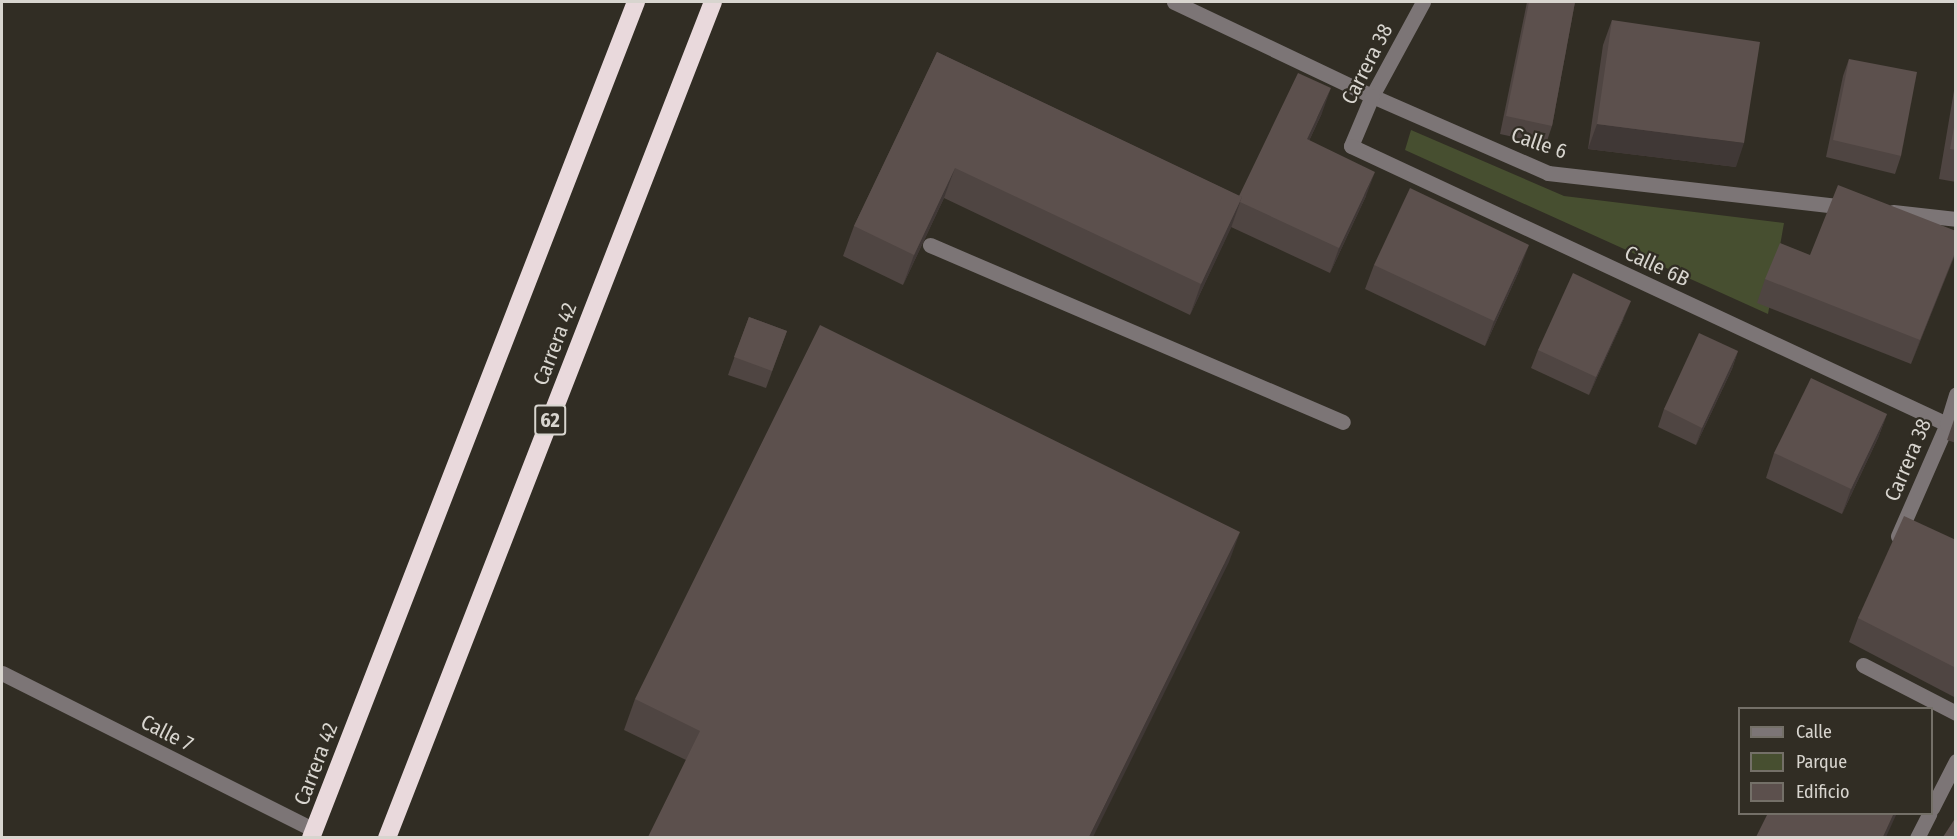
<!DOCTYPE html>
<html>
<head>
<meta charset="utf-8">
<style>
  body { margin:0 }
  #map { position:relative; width:1957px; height:839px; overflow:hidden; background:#312d24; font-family:"Fira Sans Condensed",sans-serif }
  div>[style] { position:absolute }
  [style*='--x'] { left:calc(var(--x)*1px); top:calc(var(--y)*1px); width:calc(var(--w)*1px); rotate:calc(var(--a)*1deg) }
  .green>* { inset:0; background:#474f30 }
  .minor>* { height:15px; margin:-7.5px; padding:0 7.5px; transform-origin:7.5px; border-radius:7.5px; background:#7c7576 }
  .highway>* { height:18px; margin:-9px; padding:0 9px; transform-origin:9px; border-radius:9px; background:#e9d9dc }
  .wall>* { inset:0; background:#4f4542 }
  .shaded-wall>* { inset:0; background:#403836 }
  .building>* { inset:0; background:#5c504d }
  span { translate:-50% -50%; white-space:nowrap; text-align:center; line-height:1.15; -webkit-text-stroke:4.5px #312d24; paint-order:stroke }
  .shield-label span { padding:2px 4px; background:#312d24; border:2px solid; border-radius:4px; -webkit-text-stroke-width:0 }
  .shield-label { font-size:20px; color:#d8d5cf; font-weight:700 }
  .street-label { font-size:21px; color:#d8d5cf }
  .frame { position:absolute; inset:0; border:3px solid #d8d5cf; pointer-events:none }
  .legend { position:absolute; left:1738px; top:707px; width:195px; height:108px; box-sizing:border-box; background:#312d24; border:2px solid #747068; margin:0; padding:8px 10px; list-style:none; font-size:18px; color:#d8d5cf }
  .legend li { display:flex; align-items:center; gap:12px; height:30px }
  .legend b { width:30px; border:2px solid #747068 }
</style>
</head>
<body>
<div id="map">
  <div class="green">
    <i style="clip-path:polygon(1411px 130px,1564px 196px,1784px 223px,1768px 314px,1405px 150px)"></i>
  </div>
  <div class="minor">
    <i style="--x:1174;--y:2;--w:219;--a:25.4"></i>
    <i style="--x:1372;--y:96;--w:192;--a:23.6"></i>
    <i style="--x:1548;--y:173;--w:302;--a:6.5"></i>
    <i style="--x:1423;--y:2;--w:107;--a:118.5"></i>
    <i style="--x:1372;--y:96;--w:54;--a:112.8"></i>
    <i style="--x:1351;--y:146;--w:658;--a:25.01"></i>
    <i style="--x:1893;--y:212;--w:63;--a:6.3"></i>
    <i style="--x:930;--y:245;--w:449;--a:23.2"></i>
    <i style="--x:1898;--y:536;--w:122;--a:-66.4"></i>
    <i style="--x:1947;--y:424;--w:31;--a:-73"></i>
    <i style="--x:1863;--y:665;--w:105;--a:27.3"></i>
    <i style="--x:2;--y:673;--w:349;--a:26.7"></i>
    <i style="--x:1932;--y:808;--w:53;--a:-62.9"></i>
    <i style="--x:1917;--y:838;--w:27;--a:-63"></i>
  </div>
  <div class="highway">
    <i style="--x:311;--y:838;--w:897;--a:-68.76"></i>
    <i style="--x:387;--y:838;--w:897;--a:-68.7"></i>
  </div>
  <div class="wall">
    <i style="clip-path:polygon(1527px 2px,1575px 2px,1552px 126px,1546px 144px,1500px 134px)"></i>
    <i style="clip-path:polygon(1612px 20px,1736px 167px,1588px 149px,1603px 45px)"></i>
    <i style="clip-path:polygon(937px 52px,1239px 196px,1322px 113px,1309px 141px,1366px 196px,1330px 273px,1231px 227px,1190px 315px,944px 198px,903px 285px,843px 256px,854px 226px)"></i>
    <i style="clip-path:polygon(1849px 59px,1901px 156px,1895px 174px,1826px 157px,1843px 76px)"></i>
    <i style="clip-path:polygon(1956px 79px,1956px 182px,1939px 179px)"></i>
    <i style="clip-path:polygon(1956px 231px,1956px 252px,1911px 364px,1757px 303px,1765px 279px,1810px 255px)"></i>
    <i style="clip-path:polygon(1374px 265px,1520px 269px,1485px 346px,1365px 289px)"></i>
    <i style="clip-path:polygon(749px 317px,787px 331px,766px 388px,728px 375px)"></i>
    <i style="clip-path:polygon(1624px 318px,1589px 395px,1531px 368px,1538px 350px)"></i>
    <i style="clip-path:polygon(1738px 351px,1732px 369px,1696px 445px,1658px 427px,1664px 409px)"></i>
    <i style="clip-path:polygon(1887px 414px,1878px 438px,1842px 514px,1766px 478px,1774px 453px)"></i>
    <i style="clip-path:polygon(1956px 414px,1956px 443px,1947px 440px)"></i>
    <i style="clip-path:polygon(1956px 540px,1956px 698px,1849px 642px,1858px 618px)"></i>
    <i style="clip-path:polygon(1229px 562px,686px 760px,624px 730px,635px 699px)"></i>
  </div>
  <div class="shaded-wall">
    <i style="clip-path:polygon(1331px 88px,1322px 113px,1298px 164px,1307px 139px)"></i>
    <i style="clip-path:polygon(1597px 124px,1744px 143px,1736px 167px,1588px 149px)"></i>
    <i style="clip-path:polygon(955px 168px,944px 198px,903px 285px,914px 255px)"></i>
    <i style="clip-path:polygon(1375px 172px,1366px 196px,1330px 273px,1339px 248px)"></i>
    <i style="clip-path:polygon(1242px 197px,1231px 228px,1190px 315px,1201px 284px)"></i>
    <i style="clip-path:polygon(1529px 245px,1520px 269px,1485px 346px,1494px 321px)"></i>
    <i style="clip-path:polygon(1956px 250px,1953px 258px,1911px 364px,1920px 340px)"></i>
    <i style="clip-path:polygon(1631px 301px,1624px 318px,1589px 395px,1596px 377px)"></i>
    <i style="clip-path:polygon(1738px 351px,1732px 369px,1696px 445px,1702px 428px)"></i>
    <i style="clip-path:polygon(1887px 414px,1878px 438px,1842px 514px,1851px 489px)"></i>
    <i style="clip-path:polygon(1240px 532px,1229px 562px,1093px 837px,1089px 837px)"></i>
    <i style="clip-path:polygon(1894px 813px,1897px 813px,1886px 837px,1883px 837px)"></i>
  </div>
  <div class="building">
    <i style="clip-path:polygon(1529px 2px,1575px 2px,1552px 126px,1506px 116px)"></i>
    <i style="clip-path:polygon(1612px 20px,1760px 42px,1744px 143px,1597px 124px)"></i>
    <i style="clip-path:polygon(937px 52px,1242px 197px,1201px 284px,955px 168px,914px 255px,854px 226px)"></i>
    <i style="clip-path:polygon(1849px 59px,1917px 72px,1901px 156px,1833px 140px)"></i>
    <i style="clip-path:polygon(1298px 73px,1331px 88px,1307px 139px,1375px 172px,1339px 248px,1240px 202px,1242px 197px,1239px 196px)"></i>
    <i style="clip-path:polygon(1956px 116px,1956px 150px,1950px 149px)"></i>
    <i style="clip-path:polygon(1838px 185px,1956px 231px,1956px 250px,1920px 340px,1765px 279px,1780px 243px,1810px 255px)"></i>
    <i style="clip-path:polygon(1410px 188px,1529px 245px,1494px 321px,1374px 265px)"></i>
    <i style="clip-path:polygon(1573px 273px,1631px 301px,1596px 377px,1538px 350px)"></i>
    <i style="clip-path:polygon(749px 317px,787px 331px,772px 371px,734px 357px)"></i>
    <i style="clip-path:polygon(820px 325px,1240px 532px,1089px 837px,648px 837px,700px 731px,635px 699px)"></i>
    <i style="clip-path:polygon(1699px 333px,1738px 351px,1702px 428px,1664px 409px)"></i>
    <i style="clip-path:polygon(1811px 378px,1887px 414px,1851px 489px,1774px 453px)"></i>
    <i style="clip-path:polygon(1904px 516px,1956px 540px,1956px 668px,1858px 618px)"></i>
    <i style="clip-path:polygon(1768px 813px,1894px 813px,1883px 837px,1756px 837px)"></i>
    <i style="clip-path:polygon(1956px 817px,1956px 837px,1943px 837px)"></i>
  </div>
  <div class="shield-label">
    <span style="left:550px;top:420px">62</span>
  </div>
  <div class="street-label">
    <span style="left:1367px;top:64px;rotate:-63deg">Carrera 38</span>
    <span style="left:1539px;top:143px;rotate:19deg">Calle 6</span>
    <span style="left:1657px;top:266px;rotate:25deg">Calle 6B</span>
    <span style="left:555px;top:344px;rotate:-69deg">Carrera 42</span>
    <span style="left:1908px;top:460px;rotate:-67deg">Carrera 38</span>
    <span style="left:167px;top:733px;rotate:27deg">Calle 7</span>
    <span style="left:316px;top:764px;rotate:-69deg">Carrera 42</span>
  </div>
  <div class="frame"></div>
  <ul class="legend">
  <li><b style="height:8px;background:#7c7576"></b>Calle</li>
  <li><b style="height:16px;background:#474f30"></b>Parque</li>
  <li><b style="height:16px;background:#5c504d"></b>Edificio</li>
  </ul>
</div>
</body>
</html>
